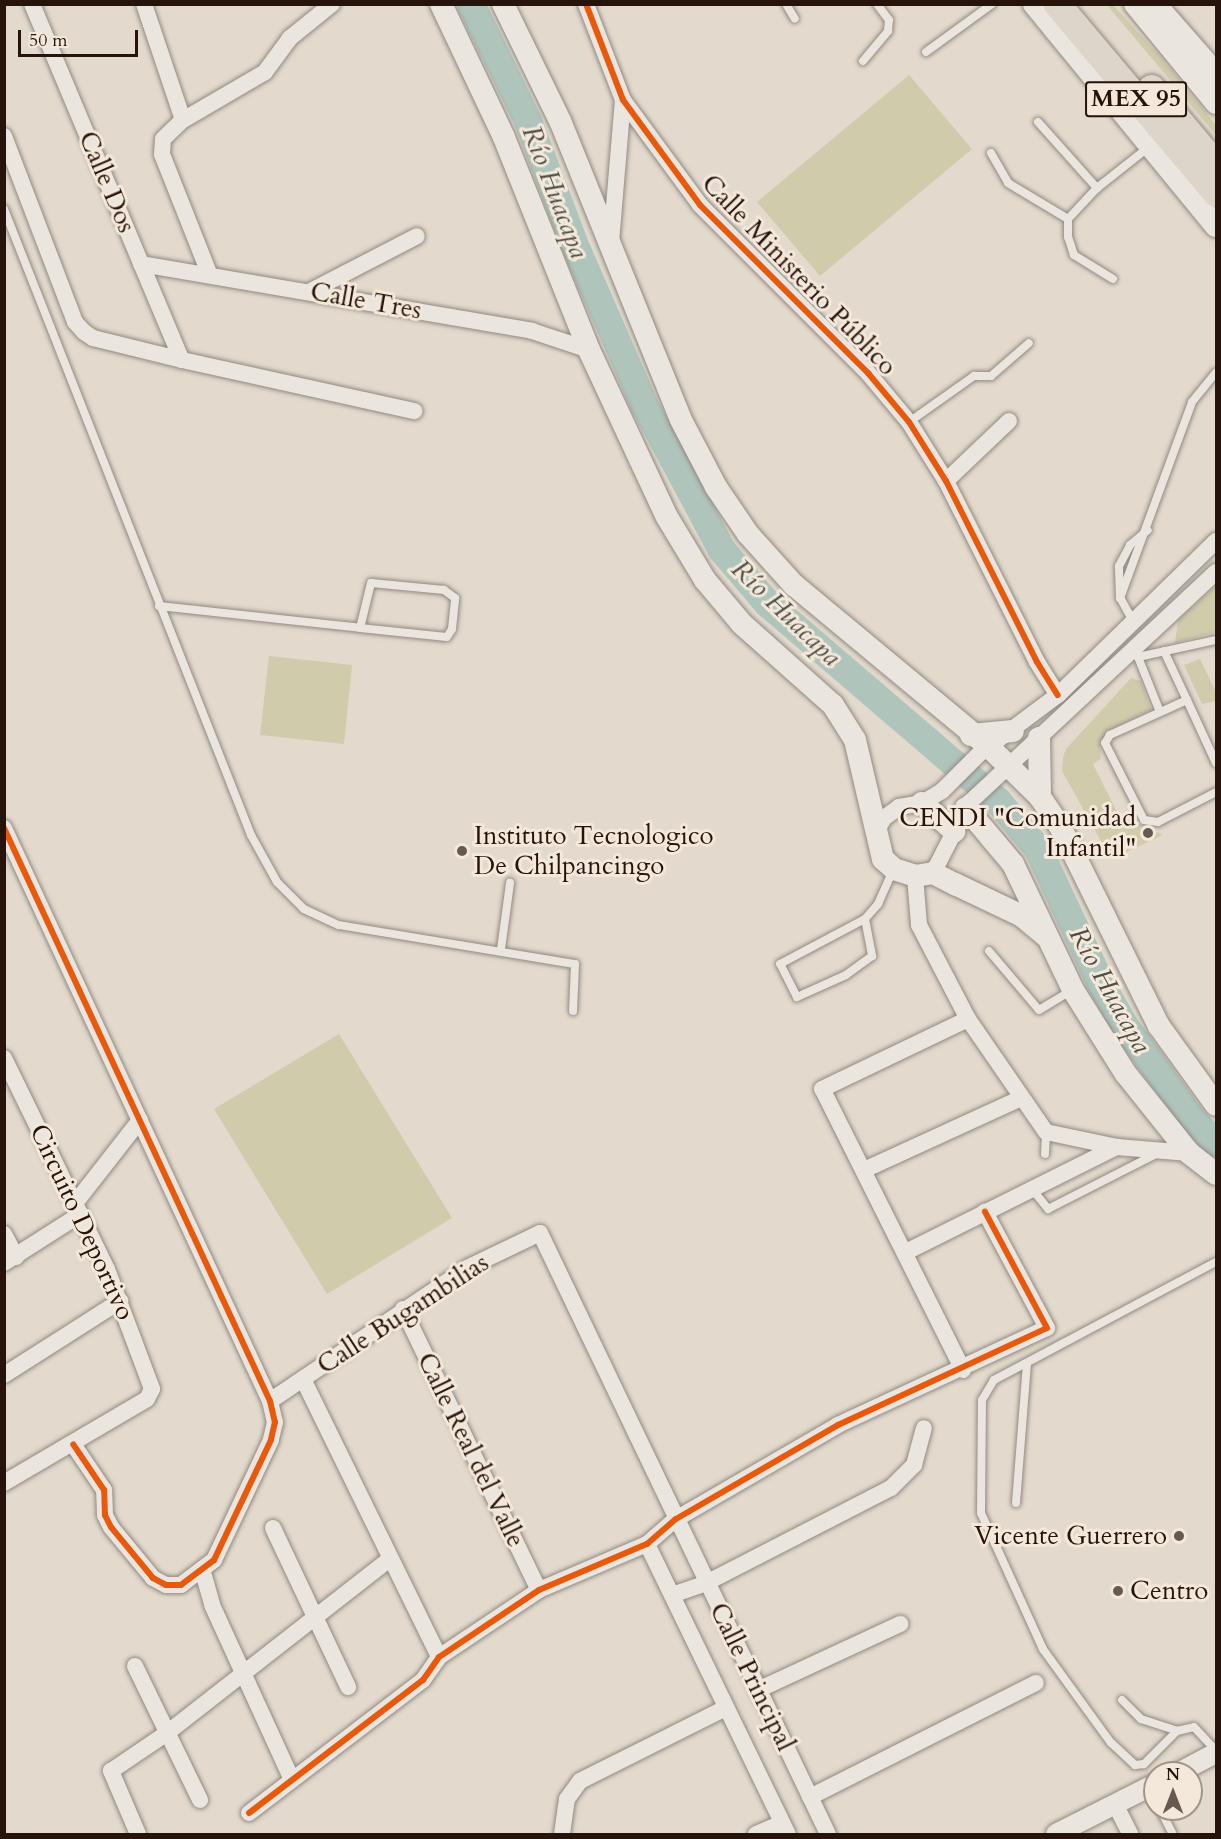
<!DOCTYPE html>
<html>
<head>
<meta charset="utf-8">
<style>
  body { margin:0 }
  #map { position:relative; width:1221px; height:1839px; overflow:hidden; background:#e3dacd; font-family:Cardo,serif }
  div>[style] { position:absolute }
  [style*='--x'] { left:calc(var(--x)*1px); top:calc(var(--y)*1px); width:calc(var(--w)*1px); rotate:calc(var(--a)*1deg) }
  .green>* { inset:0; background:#d0cbab }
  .river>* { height:28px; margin:-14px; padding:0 14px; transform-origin:14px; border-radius:14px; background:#afc5bc }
  .roads { filter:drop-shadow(0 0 2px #918981) drop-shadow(0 0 2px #918981) }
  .service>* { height:8px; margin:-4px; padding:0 4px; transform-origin:4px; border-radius:4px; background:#eae5de }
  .minor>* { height:16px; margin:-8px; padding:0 8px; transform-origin:8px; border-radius:8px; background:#eae5de }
  .tertiary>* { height:20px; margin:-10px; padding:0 10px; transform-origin:10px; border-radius:10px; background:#eae5de }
  .secondary>* { height:22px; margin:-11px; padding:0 11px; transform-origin:11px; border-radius:11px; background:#eae5de }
  .trunk>* { height:27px; margin:-13.5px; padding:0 13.5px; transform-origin:13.5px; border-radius:13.5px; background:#ddd5c9 }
  .cycleway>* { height:6px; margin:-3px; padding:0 3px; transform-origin:3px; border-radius:3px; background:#e8590c }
  .dots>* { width:16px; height:16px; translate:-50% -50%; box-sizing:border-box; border:3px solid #f3e8d9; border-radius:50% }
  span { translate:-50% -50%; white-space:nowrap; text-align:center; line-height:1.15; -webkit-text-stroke:6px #f3e8d9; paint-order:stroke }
  .shield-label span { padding:2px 4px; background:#f3e8d9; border:2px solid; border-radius:4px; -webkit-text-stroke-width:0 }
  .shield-label { font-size:24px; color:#25130c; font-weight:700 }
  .street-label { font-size:26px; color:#25130c }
  .poi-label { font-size:26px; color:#25130c }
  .right { translate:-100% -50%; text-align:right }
  .left { translate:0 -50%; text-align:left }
  .water-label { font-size:27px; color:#4e4e47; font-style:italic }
  .frame { position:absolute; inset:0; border:6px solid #25130c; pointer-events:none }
  .north { position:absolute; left:1143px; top:1761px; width:60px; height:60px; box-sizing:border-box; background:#f3e8d9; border:2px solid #a19387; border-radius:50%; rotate:0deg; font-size:16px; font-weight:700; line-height:24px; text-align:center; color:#25130c }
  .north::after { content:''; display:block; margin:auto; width:21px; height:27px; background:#685950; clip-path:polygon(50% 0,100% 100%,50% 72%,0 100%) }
  .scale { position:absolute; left:18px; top:30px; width:120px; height:27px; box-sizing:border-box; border:3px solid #25130c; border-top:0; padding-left:8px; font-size:18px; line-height:21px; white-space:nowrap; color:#25130c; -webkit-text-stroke:4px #f3e8d9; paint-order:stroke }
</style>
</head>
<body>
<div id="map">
  <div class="green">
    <i style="clip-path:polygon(1107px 5px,1113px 5px,1159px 55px,1216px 125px,1216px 135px)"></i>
    <i style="clip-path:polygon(909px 75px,972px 149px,820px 276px,757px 202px)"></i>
    <i style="clip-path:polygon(1216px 586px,1216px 632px,1175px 643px,1178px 620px)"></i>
    <i style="clip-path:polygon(269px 656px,352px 665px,344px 744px,260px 735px)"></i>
    <i style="clip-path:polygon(1200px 659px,1216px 692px,1216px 701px,1202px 704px,1184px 665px)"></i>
    <i style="clip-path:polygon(1131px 678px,1141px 681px,1151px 710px,1107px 731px,1100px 746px,1101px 759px,1093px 764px,1118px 814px,1163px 835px,1111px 859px,1062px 771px,1063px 757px,1066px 749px)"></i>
    <i style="clip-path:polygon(339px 1034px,452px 1218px,327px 1294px,214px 1109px)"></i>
  </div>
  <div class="river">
    <i style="--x:471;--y:4;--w:130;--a:64"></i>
    <i style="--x:528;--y:121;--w:130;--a:69.3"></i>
    <i style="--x:574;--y:243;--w:178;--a:66.5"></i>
    <i style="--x:645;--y:406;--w:163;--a:61.9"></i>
    <i style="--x:722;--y:550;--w:71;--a:49.6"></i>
    <i style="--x:768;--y:604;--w:303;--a:40.6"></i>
    <i style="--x:998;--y:801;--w:62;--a:50.2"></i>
    <i style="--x:1038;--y:849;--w:149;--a:65"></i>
    <i style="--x:1101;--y:984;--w:48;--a:60.3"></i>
    <i style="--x:1125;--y:1026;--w:115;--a:54.2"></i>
    <i style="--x:1192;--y:1119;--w:34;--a:45"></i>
  </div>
  <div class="roads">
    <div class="service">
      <i style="--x:786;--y:4;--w:17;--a:59"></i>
      <i style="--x:926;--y:52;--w:82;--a:-36"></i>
      <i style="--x:863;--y:61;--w:39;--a:-50"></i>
      <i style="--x:888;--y:31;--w:11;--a:-85"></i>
      <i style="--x:889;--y:20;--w:20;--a:-127"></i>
      <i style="--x:1038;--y:122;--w:89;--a:48.2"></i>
      <i style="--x:991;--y:153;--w:34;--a:60"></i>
      <i style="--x:1008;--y:183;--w:70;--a:31"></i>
      <i style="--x:4;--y:209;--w:673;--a:68.47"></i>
      <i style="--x:251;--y:835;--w:54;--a:61"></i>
      <i style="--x:277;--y:882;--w:38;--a:45"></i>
      <i style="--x:304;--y:909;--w:38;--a:25"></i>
      <i style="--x:339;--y:925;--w:239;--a:9.4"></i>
      <i style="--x:575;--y:964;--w:47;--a:92.4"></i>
      <i style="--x:1113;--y:279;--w:46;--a:-148.4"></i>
      <i style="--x:1074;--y:255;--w:19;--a:-108"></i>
      <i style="--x:1068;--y:237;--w:18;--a:-90"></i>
      <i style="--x:1068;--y:219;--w:42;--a:-46.9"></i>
      <i style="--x:1097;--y:188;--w:68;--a:-38.4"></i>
      <i style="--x:909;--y:422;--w:80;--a:-35.3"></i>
      <i style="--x:974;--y:376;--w:17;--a:0"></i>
      <i style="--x:991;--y:376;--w:50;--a:-41"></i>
      <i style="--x:1120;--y:598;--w:32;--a:-92"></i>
      <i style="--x:1119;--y:566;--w:24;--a:-62"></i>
      <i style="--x:1130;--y:545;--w:23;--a:-40"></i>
      <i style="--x:159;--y:606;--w:202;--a:6.2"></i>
      <i style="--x:360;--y:628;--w:87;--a:5.9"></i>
      <i style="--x:447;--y:637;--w:9;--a:-58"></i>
      <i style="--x:452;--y:629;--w:31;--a:-84"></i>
      <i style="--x:455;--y:598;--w:14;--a:-144"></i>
      <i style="--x:444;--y:590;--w:73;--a:-174.5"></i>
      <i style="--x:371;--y:583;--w:46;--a:103.7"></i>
      <i style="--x:1133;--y:621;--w:26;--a:-119"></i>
      <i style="--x:1120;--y:598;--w:209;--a:-69.8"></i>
      <i style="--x:1192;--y:402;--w:38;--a:-51"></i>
      <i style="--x:1131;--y:649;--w:11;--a:49"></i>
      <i style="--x:1138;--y:657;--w:80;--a:-12.3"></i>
      <i style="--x:1164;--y:651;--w:54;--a:64.9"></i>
      <i style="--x:1138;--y:657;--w:59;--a:68.2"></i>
      <i style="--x:1216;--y:763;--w:69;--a:-114.7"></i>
      <i style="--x:1187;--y:700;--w:85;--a:155.6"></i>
      <i style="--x:1110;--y:735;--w:9;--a:122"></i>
      <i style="--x:1105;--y:743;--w:86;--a:63.1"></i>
      <i style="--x:1144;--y:820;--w:14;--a:8"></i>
      <i style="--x:1158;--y:822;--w:65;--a:-27.3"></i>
      <i style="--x:865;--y:919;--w:38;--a:79"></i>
      <i style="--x:872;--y:956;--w:32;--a:144"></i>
      <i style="--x:846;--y:975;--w:54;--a:155.8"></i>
      <i style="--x:797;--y:997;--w:37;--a:-117"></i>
      <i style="--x:780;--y:964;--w:96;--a:-27.9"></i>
      <i style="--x:865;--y:919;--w:20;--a:-49"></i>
      <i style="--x:878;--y:904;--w:36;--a:-66"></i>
      <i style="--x:501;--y:949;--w:67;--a:-82.2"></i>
      <i style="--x:989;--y:951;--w:77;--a:49.7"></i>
      <i style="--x:1039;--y:1010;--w:39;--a:-31"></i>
      <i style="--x:1045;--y:1154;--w:22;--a:-87"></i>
      <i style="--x:1032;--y:1189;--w:26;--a:51"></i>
      <i style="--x:1048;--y:1209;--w:123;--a:-27"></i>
      <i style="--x:1016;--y:1503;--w:140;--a:-85.5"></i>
      <i style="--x:1122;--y:1700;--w:27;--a:45"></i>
      <i style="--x:1141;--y:1719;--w:38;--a:18"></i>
      <i style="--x:1177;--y:1731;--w:17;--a:-13"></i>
      <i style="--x:1194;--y:1727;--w:33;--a:47"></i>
      <i style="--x:1177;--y:1731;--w:47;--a:135"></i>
      <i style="--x:1144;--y:1764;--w:9;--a:174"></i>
      <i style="--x:1135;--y:1765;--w:33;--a:-137"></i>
      <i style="--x:1111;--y:1743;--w:116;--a:-125.9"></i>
      <i style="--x:1043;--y:1649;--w:149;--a:-114.5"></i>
      <i style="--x:981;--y:1513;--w:113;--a:-89.5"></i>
      <i style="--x:982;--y:1400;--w:23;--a:-59"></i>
      <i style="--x:994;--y:1380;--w:251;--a:-28"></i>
      <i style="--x:1160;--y:1809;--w:28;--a:63"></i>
    </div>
    <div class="minor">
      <i style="--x:32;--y:4;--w:386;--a:67.2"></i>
      <i style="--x:144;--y:4;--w:122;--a:71.4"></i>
      <i style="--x:586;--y:4;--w:103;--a:68.9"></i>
      <i style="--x:623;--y:100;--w:130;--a:53.7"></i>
      <i style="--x:700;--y:205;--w:238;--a:45"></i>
      <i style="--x:868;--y:373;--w:64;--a:50.1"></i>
      <i style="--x:909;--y:422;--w:70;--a:57.9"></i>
      <i style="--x:946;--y:481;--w:203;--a:63.3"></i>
      <i style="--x:1037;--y:662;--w:39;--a:58"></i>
      <i style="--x:4;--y:136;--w:199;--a:69.1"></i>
      <i style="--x:75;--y:322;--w:13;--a:48"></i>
      <i style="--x:84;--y:332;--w:11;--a:34"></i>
      <i style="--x:93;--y:338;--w:92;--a:13.9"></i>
      <i style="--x:182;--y:360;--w:238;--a:12.4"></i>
      <i style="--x:611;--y:242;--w:143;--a:-85.2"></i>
      <i style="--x:141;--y:264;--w:397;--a:9.7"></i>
      <i style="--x:532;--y:331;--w:60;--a:18.4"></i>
      <i style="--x:209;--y:273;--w:128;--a:-111.6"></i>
      <i style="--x:162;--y:154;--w:15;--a:-86"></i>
      <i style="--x:163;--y:139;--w:28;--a:-44"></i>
      <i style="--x:183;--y:120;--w:95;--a:-30.3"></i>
      <i style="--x:265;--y:72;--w:42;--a:-53.7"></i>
      <i style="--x:290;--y:38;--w:54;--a:-39"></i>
      <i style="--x:311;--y:291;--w:119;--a:-27.4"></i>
      <i style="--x:946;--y:481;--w:87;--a:-43.6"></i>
      <i style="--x:4;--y:828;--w:632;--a:65.1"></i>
      <i style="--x:270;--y:1401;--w:22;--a:77"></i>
      <i style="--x:275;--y:1422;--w:18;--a:103"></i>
      <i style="--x:271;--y:1440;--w:133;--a:115.4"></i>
      <i style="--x:214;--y:1560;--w:41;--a:142.9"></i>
      <i style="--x:181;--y:1585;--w:15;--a:180"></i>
      <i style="--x:166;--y:1585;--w:15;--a:-152"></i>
      <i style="--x:153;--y:1578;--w:66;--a:-129.5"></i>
      <i style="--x:111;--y:1527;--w:13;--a:-117"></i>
      <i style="--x:105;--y:1515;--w:25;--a:-92"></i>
      <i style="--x:104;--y:1490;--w:55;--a:-124"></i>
      <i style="--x:877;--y:830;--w:14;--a:-60"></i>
      <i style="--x:884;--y:818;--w:19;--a:-36"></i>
      <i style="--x:899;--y:807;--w:23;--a:-10"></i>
      <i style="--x:922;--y:803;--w:23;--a:-31"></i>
      <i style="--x:942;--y:791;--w:52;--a:-45"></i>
      <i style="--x:979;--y:754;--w:99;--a:-36.8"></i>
      <i style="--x:1058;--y:695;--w:221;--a:-44.3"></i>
      <i style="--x:933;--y:873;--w:79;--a:-62.8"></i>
      <i style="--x:969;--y:803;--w:338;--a:-43.1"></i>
      <i style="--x:915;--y:876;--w:49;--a:85.3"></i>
      <i style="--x:919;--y:925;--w:106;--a:62.5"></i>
      <i style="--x:968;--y:1019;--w:137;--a:55.4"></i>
      <i style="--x:1046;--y:1132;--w:73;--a:11.9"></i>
      <i style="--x:1117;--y:1147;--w:72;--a:4.8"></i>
      <i style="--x:4;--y:1058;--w:235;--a:64"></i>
      <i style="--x:107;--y:1269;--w:128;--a:69.4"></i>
      <i style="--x:152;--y:1389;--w:11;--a:117"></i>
      <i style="--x:147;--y:1399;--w:166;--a:149.6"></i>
      <i style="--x:864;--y:1170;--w:173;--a:-24.6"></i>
      <i style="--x:76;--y:1202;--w:104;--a:-52"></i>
      <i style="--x:4;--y:1234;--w:26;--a:62"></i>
      <i style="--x:906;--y:1252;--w:236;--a:-26.5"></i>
      <i style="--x:4;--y:1263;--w:91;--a:-32.5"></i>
      <i style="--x:403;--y:1309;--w:312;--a:64.2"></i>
      <i style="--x:963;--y:1370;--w:314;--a:-116.6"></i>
      <i style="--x:822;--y:1089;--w:162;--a:-25.6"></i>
      <i style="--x:4;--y:1375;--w:138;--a:-32.5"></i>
      <i style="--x:303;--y:1379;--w:309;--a:63.9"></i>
      <i style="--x:270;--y:1401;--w:238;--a:-34"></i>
      <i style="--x:467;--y:1268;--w:81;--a:-25.6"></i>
      <i style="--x:540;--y:1233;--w:666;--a:64.4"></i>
      <i style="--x:273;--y:1528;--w:176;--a:64.7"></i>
      <i style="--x:647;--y:1544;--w:322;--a:64.1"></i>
      <i style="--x:202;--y:1569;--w:37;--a:74"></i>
      <i style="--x:212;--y:1605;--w:192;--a:65.4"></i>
      <i style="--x:672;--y:1595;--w:36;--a:-19"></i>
      <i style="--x:706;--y:1583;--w:208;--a:-27.2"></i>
      <i style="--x:891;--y:1488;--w:33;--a:-45"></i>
      <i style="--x:914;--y:1465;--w:38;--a:-75"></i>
      <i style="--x:135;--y:1666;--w:149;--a:64.1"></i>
      <i style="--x:758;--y:1690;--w:157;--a:-24.9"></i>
      <i style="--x:810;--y:1797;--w:253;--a:-26.8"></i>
      <i style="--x:1115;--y:1804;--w:34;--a:63"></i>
      <i style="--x:249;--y:1813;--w:219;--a:-37.4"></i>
      <i style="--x:423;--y:1680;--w:28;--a:-55"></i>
      <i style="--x:439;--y:1657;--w:120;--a:-33.8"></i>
      <i style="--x:539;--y:1590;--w:117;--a:-23.1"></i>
      <i style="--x:647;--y:1544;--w:38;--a:-41"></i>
      <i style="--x:676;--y:1519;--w:187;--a:-30.1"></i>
      <i style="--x:838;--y:1425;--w:230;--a:-24.9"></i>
      <i style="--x:1047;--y:1328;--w:132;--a:-118.1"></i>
      <i style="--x:138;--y:1834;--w:69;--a:-113.2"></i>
      <i style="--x:111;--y:1771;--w:68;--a:-34.2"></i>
      <i style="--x:167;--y:1733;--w:283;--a:-38"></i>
      <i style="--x:562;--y:1834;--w:35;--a:-82"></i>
      <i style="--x:567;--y:1799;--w:22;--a:-54"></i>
      <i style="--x:580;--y:1781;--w:163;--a:-26.6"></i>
      <i style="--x:756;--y:1834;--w:28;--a:-23"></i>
    </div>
    <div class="tertiary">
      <i style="--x:1178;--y:1773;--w:43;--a:-27.8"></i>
      <i style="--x:1056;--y:1834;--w:111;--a:-26.8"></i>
    </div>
    <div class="secondary">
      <i style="--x:441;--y:4;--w:145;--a:64.7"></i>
      <i style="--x:503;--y:135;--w:232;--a:68.2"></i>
      <i style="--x:589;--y:350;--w:184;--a:65"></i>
      <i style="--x:667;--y:517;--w:74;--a:58.9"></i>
      <i style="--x:705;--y:580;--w:57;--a:49.9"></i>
      <i style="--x:742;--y:624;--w:122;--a:41.7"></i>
      <i style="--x:833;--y:705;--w:41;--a:57.8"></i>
      <i style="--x:855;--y:740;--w:122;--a:76.8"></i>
      <i style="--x:883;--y:859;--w:15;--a:42"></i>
      <i style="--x:894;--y:869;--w:22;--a:18"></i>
      <i style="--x:915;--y:876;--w:18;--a:-9"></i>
      <i style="--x:933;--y:873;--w:25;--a:27"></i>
      <i style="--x:955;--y:884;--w:74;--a:25.5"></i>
      <i style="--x:1022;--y:916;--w:31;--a:40"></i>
      <i style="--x:503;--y:4;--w:132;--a:64"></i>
      <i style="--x:561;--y:123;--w:320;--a:68"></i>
      <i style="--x:681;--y:420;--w:76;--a:62.4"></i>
      <i style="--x:716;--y:487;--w:57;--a:55.8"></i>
      <i style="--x:748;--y:534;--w:69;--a:48"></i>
      <i style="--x:794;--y:585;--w:254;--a:39.7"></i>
      <i style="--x:989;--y:747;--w:71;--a:44.4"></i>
      <i style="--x:1040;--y:797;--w:37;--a:56"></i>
      <i style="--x:1061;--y:828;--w:221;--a:63.7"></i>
      <i style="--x:1159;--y:1026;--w:97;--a:54.2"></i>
      <i style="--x:1034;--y:4;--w:287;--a:50.7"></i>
      <i style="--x:1135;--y:4;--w:128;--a:50.7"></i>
      <i style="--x:1155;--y:4;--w:93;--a:48.9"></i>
      <i style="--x:971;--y:735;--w:42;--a:-5.4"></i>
      <i style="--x:1039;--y:738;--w:59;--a:89"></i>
      <i style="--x:922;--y:803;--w:43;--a:41.2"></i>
      <i style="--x:966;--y:808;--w:73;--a:50"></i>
      <i style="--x:1013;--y:864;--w:140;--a:64.5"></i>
      <i style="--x:1073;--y:990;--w:99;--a:57.8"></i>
      <i style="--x:1126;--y:1074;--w:101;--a:51.4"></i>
      <i style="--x:1189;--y:1153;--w:34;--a:38"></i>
    </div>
    <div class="trunk">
      <i style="--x:1057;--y:4;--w:247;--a:49.9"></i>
      <i style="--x:1151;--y:88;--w:101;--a:49.8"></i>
    </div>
  </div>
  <div class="cycleway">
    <i style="--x:586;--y:4;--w:103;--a:68.9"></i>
    <i style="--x:623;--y:100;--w:130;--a:53.7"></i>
    <i style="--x:700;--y:205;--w:238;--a:45"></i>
    <i style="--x:868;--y:373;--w:64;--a:50.1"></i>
    <i style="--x:909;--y:422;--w:70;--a:57.9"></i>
    <i style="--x:946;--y:481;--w:203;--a:63.3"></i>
    <i style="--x:1037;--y:662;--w:39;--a:58"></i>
    <i style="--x:4;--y:828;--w:632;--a:65.1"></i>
    <i style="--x:270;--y:1401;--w:22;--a:77"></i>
    <i style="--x:275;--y:1422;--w:18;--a:103"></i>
    <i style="--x:271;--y:1440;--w:133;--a:115.4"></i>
    <i style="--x:214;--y:1560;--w:41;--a:142.9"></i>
    <i style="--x:181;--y:1585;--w:15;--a:180"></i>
    <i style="--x:166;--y:1585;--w:15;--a:-152"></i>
    <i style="--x:153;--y:1578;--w:66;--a:-129.5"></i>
    <i style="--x:111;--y:1527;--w:13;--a:-117"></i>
    <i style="--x:105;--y:1515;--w:25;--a:-92"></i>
    <i style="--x:104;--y:1490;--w:55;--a:-124"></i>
    <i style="--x:249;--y:1813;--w:219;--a:-37.4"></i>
    <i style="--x:423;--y:1680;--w:28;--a:-55"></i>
    <i style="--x:439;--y:1657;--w:120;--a:-33.8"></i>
    <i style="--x:539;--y:1590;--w:117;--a:-23.1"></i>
    <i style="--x:647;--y:1544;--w:38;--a:-41"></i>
    <i style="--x:676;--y:1519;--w:187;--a:-30.1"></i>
    <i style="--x:838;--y:1425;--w:230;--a:-24.9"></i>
    <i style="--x:1047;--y:1328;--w:132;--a:-118.1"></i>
  </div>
  <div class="dots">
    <i style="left:1148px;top:833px;background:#685950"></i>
    <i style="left:462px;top:851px;background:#685950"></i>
    <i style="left:1179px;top:1536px;background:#685950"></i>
    <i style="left:1118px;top:1591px;background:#685950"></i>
  </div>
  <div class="shield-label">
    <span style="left:1136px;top:99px">MEX 95</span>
  </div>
  <div class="street-label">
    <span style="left:107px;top:182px;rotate:67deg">Calle Dos</span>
    <span style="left:799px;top:275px;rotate:46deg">Calle Ministerio Público</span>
    <span style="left:366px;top:301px;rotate:10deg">Calle Tres</span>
    <span style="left:82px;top:1222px;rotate:65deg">Circuito Deportivo</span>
    <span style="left:403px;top:1314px;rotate:-33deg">Calle Bugambilias</span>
    <span style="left:471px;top:1450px;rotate:64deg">Calle Real del Valle</span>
    <span style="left:752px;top:1677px;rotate:64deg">Calle Principal</span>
  </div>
  <div class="poi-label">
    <span class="right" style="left:1136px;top:833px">CENDI "Comunidad<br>Infantil"</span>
    <span class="left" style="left:474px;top:851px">Instituto Tecnologico<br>De Chilpancingo</span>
    <span class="right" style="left:1167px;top:1536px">Vicente Guerrero</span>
    <span class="left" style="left:1130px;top:1591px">Centro</span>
  </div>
  <div class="water-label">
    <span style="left:555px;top:192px;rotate:69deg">Río Huacapa</span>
    <span style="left:786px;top:613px;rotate:44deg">Río Huacapa</span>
    <span style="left:1110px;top:990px;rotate:61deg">Río Huacapa</span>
  </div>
  <div class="frame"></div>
  <div class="north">N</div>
  <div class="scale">50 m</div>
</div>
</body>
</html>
